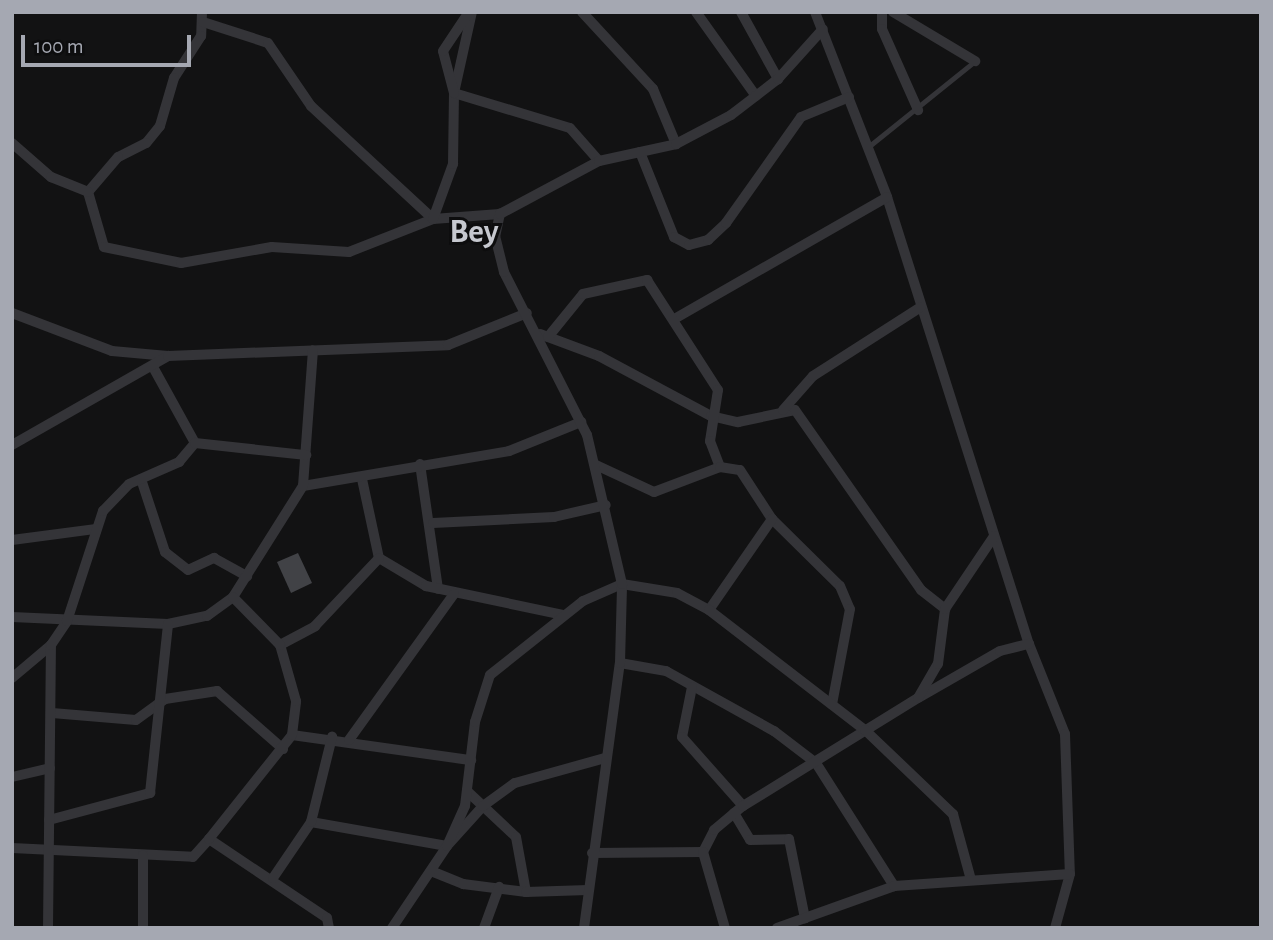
<!DOCTYPE html>
<html>
<head>
<meta charset="utf-8">
<style>
  body { margin:0 }
  #map { position:relative; width:1273px; height:940px; overflow:hidden; background:#121213; font-family:"Alegreya Sans",sans-serif }
  div>[style] { position:absolute }
  [style*='--x'] { left:calc(var(--x)*1px); top:calc(var(--y)*1px); width:calc(var(--w)*1px); rotate:calc(var(--a)*1deg) }
  .building>* { inset:0; background:#414246 }
  .service>* { height:5px; margin:-2.5px; padding:0 2.5px; transform-origin:2.5px; border-radius:2.5px; background:#343438 }
  .minor>* { height:10px; margin:-5px; padding:0 5px; transform-origin:5px; border-radius:5px; background:#343438 }
  span { translate:-50% -50%; white-space:nowrap; text-align:center; line-height:1.15; -webkit-text-stroke:6px #0d0d0e; paint-order:stroke }
  .district-label { font-size:33px; color:#c6c8cf; font-weight:700 }
  .frame { position:absolute; inset:0; border:14px solid #a5a8b2; pointer-events:none }
  .scale { position:absolute; left:21px; top:35px; width:170px; height:32px; box-sizing:border-box; border:4px solid #a5a8b2; border-top:0; padding-left:9px; font-size:21px; line-height:24px; white-space:nowrap; color:#a5a8b2; -webkit-text-stroke:5px #0d0d0e; paint-order:stroke }
</style>
</head>
<body>
<div id="map">
  <div class="building">
    <i style="clip-path:polygon(298px 553px,312px 583px,291px 593px,277px 562px)"></i>
  </div>
  <div class="service">
    <i style="--x:868;--y:147;--w:137;--a:-38.8"></i>
  </div>
  <div class="minor">
    <i style="--x:202;--y:12;--w:24;--a:92"></i>
    <i style="--x:201;--y:36;--w:50;--a:122.7"></i>
    <i style="--x:174;--y:78;--w:50;--a:106.3"></i>
    <i style="--x:160;--y:126;--w:22;--a:129"></i>
    <i style="--x:146;--y:143;--w:31;--a:153"></i>
    <i style="--x:118;--y:157;--w:46;--a:130.6"></i>
    <i style="--x:88;--y:192;--w:57;--a:73.8"></i>
    <i style="--x:104;--y:247;--w:79;--a:11.7"></i>
    <i style="--x:181;--y:263;--w:92;--a:-10"></i>
    <i style="--x:272;--y:247;--w:77;--a:3.7"></i>
    <i style="--x:349;--y:252;--w:90;--a:-21.4"></i>
    <i style="--x:433;--y:219;--w:67;--a:-4.3"></i>
    <i style="--x:582;--y:12;--w:105;--a:47.3"></i>
    <i style="--x:653;--y:89;--w:60;--a:67.3"></i>
    <i style="--x:696;--y:12;--w:103;--a:54.5"></i>
    <i style="--x:741;--y:12;--w:77;--a:61.1"></i>
    <i style="--x:815;--y:12;--w:199;--a:68.7"></i>
    <i style="--x:887;--y:197;--w:469;--a:72.4"></i>
    <i style="--x:1029;--y:644;--w:97;--a:68.2"></i>
    <i style="--x:1065;--y:734;--w:140;--a:88"></i>
    <i style="--x:1070;--y:874;--w:56;--a:105.5"></i>
    <i style="--x:882;--y:12;--w:17;--a:90"></i>
    <i style="--x:882;--y:29;--w:89;--a:66"></i>
    <i style="--x:893;--y:12;--w:96;--a:30.9"></i>
    <i style="--x:203;--y:22;--w:68;--a:17.9"></i>
    <i style="--x:268;--y:43;--w:76;--a:55.7"></i>
    <i style="--x:311;--y:106;--w:166;--a:42.8"></i>
    <i style="--x:433;--y:219;--w:59;--a:-70"></i>
    <i style="--x:453;--y:164;--w:71;--a:-89.2"></i>
    <i style="--x:454;--y:93;--w:83;--a:-77.5"></i>
    <i style="--x:454;--y:93;--w:121;--a:16.8"></i>
    <i style="--x:570;--y:128;--w:44;--a:48.7"></i>
    <i style="--x:454;--y:93;--w:43;--a:-104.7"></i>
    <i style="--x:443;--y:51;--w:47;--a:-56.3"></i>
    <i style="--x:12;--y:143;--w:52;--a:41.1"></i>
    <i style="--x:51;--y:177;--w:40;--a:22"></i>
    <i style="--x:640;--y:152;--w:92;--a:68.2"></i>
    <i style="--x:674;--y:237;--w:17;--a:28"></i>
    <i style="--x:689;--y:245;--w:20;--a:-15"></i>
    <i style="--x:708;--y:240;--w:25;--a:-43"></i>
    <i style="--x:726;--y:223;--w:130;--a:-54.7"></i>
    <i style="--x:801;--y:117;--w:52;--a:-22.6"></i>
    <i style="--x:12;--y:313;--w:107;--a:20.8"></i>
    <i style="--x:112;--y:351;--w:56;--a:5.1"></i>
    <i style="--x:676;--y:318;--w:243;--a:-29.8"></i>
    <i style="--x:540;--y:334;--w:63;--a:20.4"></i>
    <i style="--x:599;--y:356;--w:127;--a:28.2"></i>
    <i style="--x:711;--y:416;--w:28;--a:13"></i>
    <i style="--x:738;--y:422;--w:58;--a:-11.9"></i>
    <i style="--x:795;--y:410;--w:220;--a:55"></i>
    <i style="--x:921;--y:590;--w:31;--a:38"></i>
    <i style="--x:548;--y:337;--w:55;--a:-50.9"></i>
    <i style="--x:583;--y:294;--w:66;--a:-12.3"></i>
    <i style="--x:647;--y:280;--w:131;--a:57.2"></i>
    <i style="--x:718;--y:390;--w:52;--a:98.9"></i>
    <i style="--x:710;--y:441;--w:28;--a:69"></i>
    <i style="--x:153;--y:367;--w:87;--a:61.1"></i>
    <i style="--x:783;--y:410;--w:45;--a:-48.6"></i>
    <i style="--x:813;--y:376;--w:128;--a:-32.6"></i>
    <i style="--x:12;--y:445;--w:180;--a:-29.7"></i>
    <i style="--x:168;--y:356;--w:280;--a:-2.2"></i>
    <i style="--x:448;--y:345;--w:85;--a:-22.1"></i>
    <i style="--x:420;--y:464;--w:126;--a:81.8"></i>
    <i style="--x:596;--y:465;--w:64;--a:25"></i>
    <i style="--x:654;--y:492;--w:71;--a:-20.7"></i>
    <i style="--x:720;--y:467;--w:20;--a:9"></i>
    <i style="--x:740;--y:470;--w:59;--a:56.9"></i>
    <i style="--x:772;--y:519;--w:95;--a:44.6"></i>
    <i style="--x:840;--y:586;--w:25;--a:67"></i>
    <i style="--x:850;--y:609;--w:97;--a:100.7"></i>
    <i style="--x:141;--y:479;--w:77;--a:71.8"></i>
    <i style="--x:165;--y:552;--w:29;--a:38"></i>
    <i style="--x:188;--y:570;--w:29;--a:-25"></i>
    <i style="--x:214;--y:558;--w:38;--a:29"></i>
    <i style="--x:362;--y:479;--w:81;--a:77.9"></i>
    <i style="--x:379;--y:558;--w:55;--a:30.8"></i>
    <i style="--x:426;--y:586;--w:141;--a:11.9"></i>
    <i style="--x:303;--y:486;--w:209;--a:-9.6"></i>
    <i style="--x:509;--y:451;--w:78;--a:-21.9"></i>
    <i style="--x:433;--y:523;--w:121;--a:-2.8"></i>
    <i style="--x:554;--y:517;--w:53;--a:-13"></i>
    <i style="--x:12;--y:540;--w:85;--a:-7.5"></i>
    <i style="--x:709;--y:610;--w:111;--a:-55.3"></i>
    <i style="--x:12;--y:617;--w:156;--a:2.6"></i>
    <i style="--x:168;--y:624;--w:40;--a:-12"></i>
    <i style="--x:207;--y:616;--w:32;--a:-36"></i>
    <i style="--x:233;--y:597;--w:131;--a:-57.8"></i>
    <i style="--x:303;--y:486;--w:136;--a:-85.8"></i>
    <i style="--x:280;--y:645;--w:40;--a:-28"></i>
    <i style="--x:315;--y:626;--w:93;--a:-46.7"></i>
    <i style="--x:620;--y:663;--w:47;--a:9.9"></i>
    <i style="--x:666;--y:671;--w:124;--a:29.1"></i>
    <i style="--x:774;--y:731;--w:53;--a:37.3"></i>
    <i style="--x:816;--y:763;--w:146;--a:57.6"></i>
    <i style="--x:12;--y:678;--w:51;--a:-40.2"></i>
    <i style="--x:692;--y:687;--w:51;--a:101.3"></i>
    <i style="--x:682;--y:737;--w:92;--a:48.5"></i>
    <i style="--x:920;--y:697;--w:92;--a:-29.9"></i>
    <i style="--x:1000;--y:651;--w:30;--a:-14"></i>
    <i style="--x:52;--y:713;--w:84;--a:4.8"></i>
    <i style="--x:136;--y:720;--w:36;--a:-36"></i>
    <i style="--x:165;--y:699;--w:53;--a:-8.7"></i>
    <i style="--x:217;--y:691;--w:88;--a:41.3"></i>
    <i style="--x:292;--y:735;--w:181;--a:8"></i>
    <i style="--x:349;--y:740;--w:180;--a:-54.3"></i>
    <i style="--x:12;--y:777;--w:39;--a:-13"></i>
    <i style="--x:467;--y:791;--w:67;--a:43.2"></i>
    <i style="--x:516;--y:837;--w:56;--a:79.7"></i>
    <i style="--x:734;--y:813;--w:31;--a:59"></i>
    <i style="--x:750;--y:840;--w:39;--a:-1"></i>
    <i style="--x:789;--y:839;--w:81;--a:78.6"></i>
    <i style="--x:49;--y:820;--w:105;--a:-15"></i>
    <i style="--x:150;--y:793;--w:170;--a:-83.9"></i>
    <i style="--x:311;--y:822;--w:138;--a:10"></i>
    <i style="--x:447;--y:846;--w:54;--a:-48"></i>
    <i style="--x:483;--y:806;--w:39;--a:-36"></i>
    <i style="--x:515;--y:783;--w:93;--a:-15.5"></i>
    <i style="--x:209;--y:839;--w:142;--a:33.8"></i>
    <i style="--x:327;--y:918;--w:10;--a:79"></i>
    <i style="--x:12;--y:848;--w:181;--a:2.8"></i>
    <i style="--x:193;--y:857;--w:24;--a:-48"></i>
    <i style="--x:209;--y:839;--w:133;--a:-51.4"></i>
    <i style="--x:292;--y:735;--w:34;--a:-83"></i>
    <i style="--x:296;--y:701;--w:58;--a:-105.9"></i>
    <i style="--x:280;--y:645;--w:67;--a:-134.4"></i>
    <i style="--x:703;--y:852;--w:25;--a:-63"></i>
    <i style="--x:714;--y:830;--w:38;--a:-40"></i>
    <i style="--x:743;--y:806;--w:206;--a:-31.7"></i>
    <i style="--x:918;--y:698;--w:39;--a:-60"></i>
    <i style="--x:938;--y:664;--w:55;--a:-82.7"></i>
    <i style="--x:945;--y:609;--w:88;--a:-56.1"></i>
    <i style="--x:592;--y:853;--w:111;--a:-0.5"></i>
    <i style="--x:703;--y:852;--w:79;--a:73.9"></i>
    <i style="--x:431;--y:871;--w:35;--a:22"></i>
    <i style="--x:463;--y:884;--w:64;--a:7.2"></i>
    <i style="--x:526;--y:892;--w:62;--a:-1.8"></i>
    <i style="--x:273;--y:878;--w:68;--a:-55.8"></i>
    <i style="--x:311;--y:822;--w:88;--a:-76.1"></i>
    <i style="--x:48;--y:928;--w:283;--a:-89.4"></i>
    <i style="--x:51;--y:645;--w:29;--a:-56"></i>
    <i style="--x:67;--y:621;--w:116;--a:-71.9"></i>
    <i style="--x:103;--y:511;--w:37;--a:-46"></i>
    <i style="--x:129;--y:484;--w:55;--a:-23.7"></i>
    <i style="--x:179;--y:462;--w:25;--a:-50"></i>
    <i style="--x:195;--y:443;--w:112;--a:6.2"></i>
    <i style="--x:143;--y:928;--w:73;--a:-90"></i>
    <i style="--x:392;--y:928;--w:99;--a:-56.1"></i>
    <i style="--x:447;--y:846;--w:44;--a:-65.8"></i>
    <i style="--x:465;--y:806;--w:85;--a:-83.2"></i>
    <i style="--x:475;--y:722;--w:49;--a:-72.3"></i>
    <i style="--x:490;--y:675;--w:119;--a:-38.5"></i>
    <i style="--x:583;--y:601;--w:43;--a:-23.6"></i>
    <i style="--x:622;--y:584;--w:56;--a:9.3"></i>
    <i style="--x:677;--y:593;--w:36;--a:28"></i>
    <i style="--x:709;--y:610;--w:197;--a:37.6"></i>
    <i style="--x:865;--y:730;--w:122;--a:43.7"></i>
    <i style="--x:953;--y:814;--w:68;--a:74.7"></i>
    <i style="--x:484;--y:928;--w:44;--a:-69.9"></i>
    <i style="--x:584;--y:928;--w:267;--a:-82.3"></i>
    <i style="--x:620;--y:663;--w:79;--a:-88.5"></i>
    <i style="--x:622;--y:584;--w:153;--a:-103.2"></i>
    <i style="--x:587;--y:435;--w:183;--a:-117"></i>
    <i style="--x:504;--y:272;--w:36;--a:-104"></i>
    <i style="--x:495;--y:237;--w:24;--a:-78"></i>
    <i style="--x:500;--y:214;--w:112;--a:-28.2"></i>
    <i style="--x:599;--y:161;--w:79;--a:-12.4"></i>
    <i style="--x:676;--y:144;--w:62;--a:-27.8"></i>
    <i style="--x:731;--y:115;--w:59;--a:-37.5"></i>
    <i style="--x:778;--y:79;--w:67;--a:-48"></i>
    <i style="--x:777;--y:928;--w:124;--a:-19.7"></i>
    <i style="--x:894;--y:886;--w:176;--a:-3.9"></i>
  </div>
  <div class="district-label">
    <span style="left:474px;top:233px">Bey</span>
  </div>
  <div class="frame"></div>
  <div class="scale">100 m</div>
</div>
</body>
</html>
